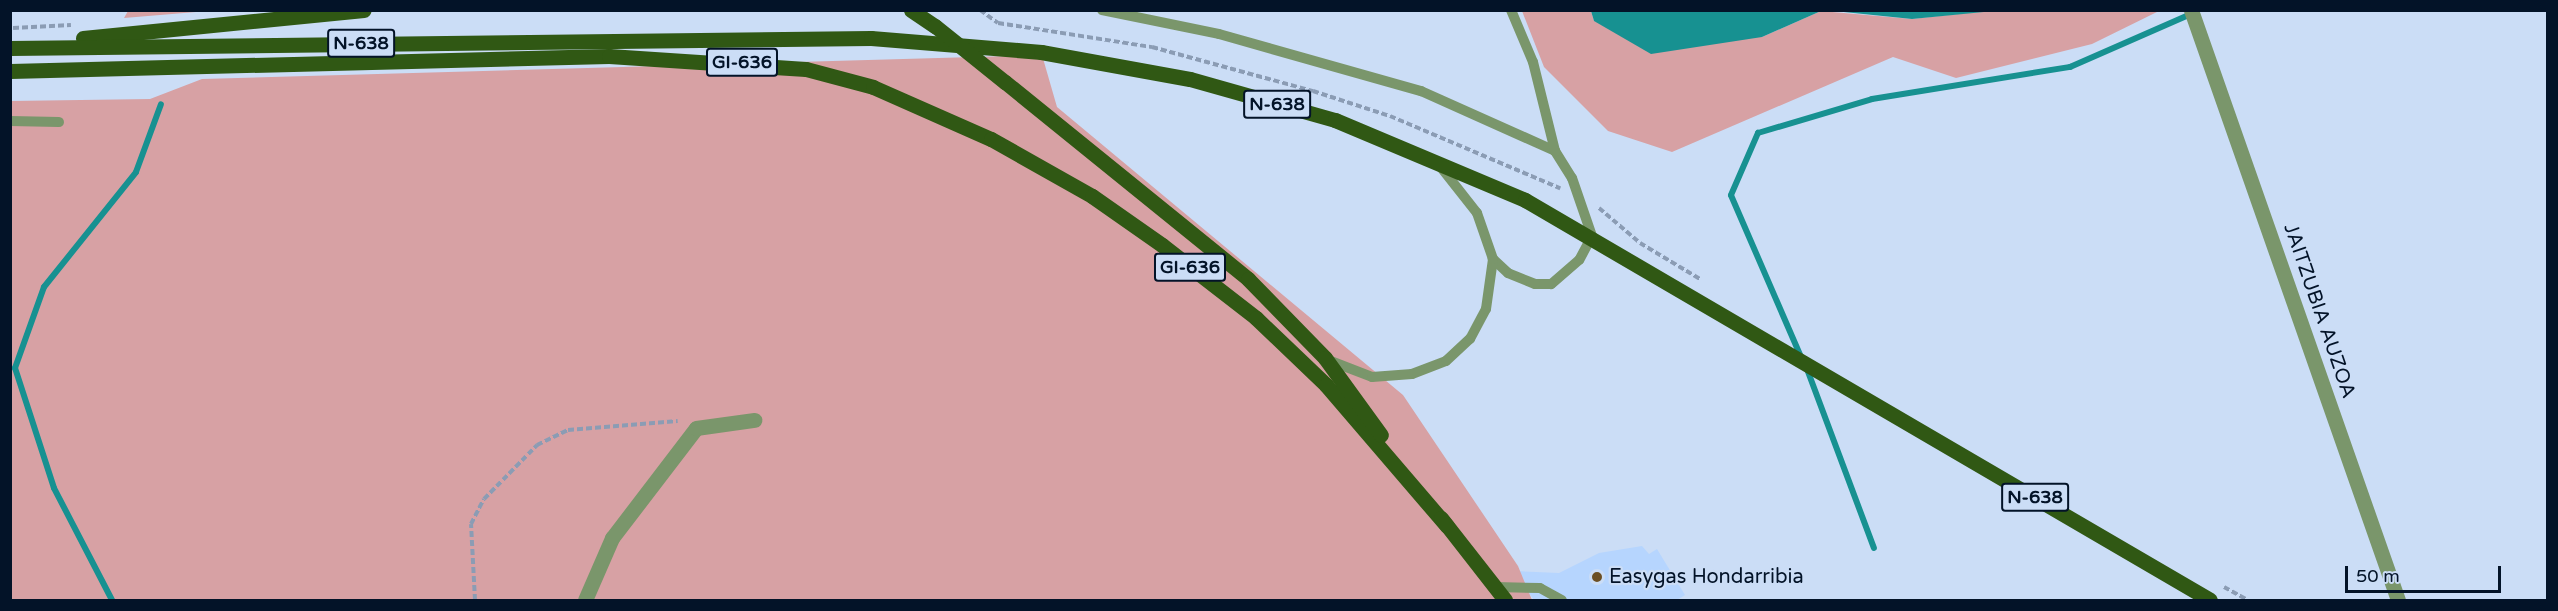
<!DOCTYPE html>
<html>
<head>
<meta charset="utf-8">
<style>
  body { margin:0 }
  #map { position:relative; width:2558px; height:611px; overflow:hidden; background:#cbddf6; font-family:"Varela Round",sans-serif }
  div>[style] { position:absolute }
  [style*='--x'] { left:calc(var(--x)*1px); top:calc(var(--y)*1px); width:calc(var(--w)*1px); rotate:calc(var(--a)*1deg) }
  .built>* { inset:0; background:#b6d5fe }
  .green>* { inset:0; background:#d7a1a4 }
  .water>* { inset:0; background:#179191 }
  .stream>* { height:6px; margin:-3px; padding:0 3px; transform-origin:3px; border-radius:3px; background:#179191 }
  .path>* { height:4px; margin-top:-2px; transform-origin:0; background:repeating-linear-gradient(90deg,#8b9cb4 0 6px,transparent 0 9px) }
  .lane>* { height:10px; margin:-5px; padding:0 5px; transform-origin:5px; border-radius:5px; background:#7a966b }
  .street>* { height:15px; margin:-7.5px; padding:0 7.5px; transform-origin:7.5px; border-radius:7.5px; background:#7a966b }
  .primary>* { height:15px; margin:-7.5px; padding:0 7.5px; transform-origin:7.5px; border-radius:7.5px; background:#305814 }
  .primary-bridge>* { height:15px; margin:-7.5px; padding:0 7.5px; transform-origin:7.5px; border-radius:7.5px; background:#305814 }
  .dots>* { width:16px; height:16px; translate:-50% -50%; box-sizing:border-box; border:3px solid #cbddf6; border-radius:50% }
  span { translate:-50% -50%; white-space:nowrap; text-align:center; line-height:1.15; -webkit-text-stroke:4.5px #cbddf6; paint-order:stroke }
  .shield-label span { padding:2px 4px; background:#cbddf6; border:2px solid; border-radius:4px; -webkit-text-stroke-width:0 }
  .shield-label { font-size:18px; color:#031328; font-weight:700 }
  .street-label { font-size:20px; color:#031328 }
  .poi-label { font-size:20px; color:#031328 }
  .left { translate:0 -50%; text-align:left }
  .frame { position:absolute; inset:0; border:12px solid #031328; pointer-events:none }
  .scale { position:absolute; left:2345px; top:566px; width:156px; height:27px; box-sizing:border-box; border:3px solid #031328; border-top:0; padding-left:8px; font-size:18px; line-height:21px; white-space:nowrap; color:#031328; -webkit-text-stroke:4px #cbddf6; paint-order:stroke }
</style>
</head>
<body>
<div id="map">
  <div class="built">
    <i style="clip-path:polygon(1642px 546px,1649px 554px,1657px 549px,1685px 595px,1677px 600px,1534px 600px,1513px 571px,1559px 573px,1599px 553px)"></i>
  </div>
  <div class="green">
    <i style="clip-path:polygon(1994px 10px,2159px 11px,2092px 44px,1956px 78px,1893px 57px,1672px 152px,1608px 131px,1544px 67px,1522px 11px,1591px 11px,1594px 21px,1762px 37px,1821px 11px,1912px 19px)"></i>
    <i style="clip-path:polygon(128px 11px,128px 10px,208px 11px,124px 18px)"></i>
    <i style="clip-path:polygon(1042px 55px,1057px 107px,1403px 395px,1518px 566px,1532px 600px,11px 600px,11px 101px,150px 99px,202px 79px)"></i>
  </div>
  <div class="water">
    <i style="clip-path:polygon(1591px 11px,1591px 10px,1821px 11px,1762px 37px,1651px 54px,1594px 21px)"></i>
    <i style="clip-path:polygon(1834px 11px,1834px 10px,1994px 11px,1912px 19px)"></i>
  </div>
  <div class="stream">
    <i style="--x:1801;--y:357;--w:176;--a:-113.4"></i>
    <i style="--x:1731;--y:195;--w:68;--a:-66.5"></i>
    <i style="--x:1758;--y:133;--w:119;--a:-16.6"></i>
    <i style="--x:1872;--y:99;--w:201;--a:-9.2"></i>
    <i style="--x:2070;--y:67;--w:134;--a:-23.7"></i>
    <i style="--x:1807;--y:369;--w:191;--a:69.5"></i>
    <i style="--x:112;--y:600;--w:126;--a:-117.4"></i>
    <i style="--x:54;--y:488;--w:126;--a:-108"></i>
    <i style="--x:15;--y:368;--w:86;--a:-70.3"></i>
    <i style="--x:44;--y:287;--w:147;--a:-51.3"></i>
    <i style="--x:136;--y:172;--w:72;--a:-69.8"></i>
  </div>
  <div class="path">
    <i style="--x:980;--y:10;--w:22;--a:36"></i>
    <i style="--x:998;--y:23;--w:156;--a:8.9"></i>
    <i style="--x:1152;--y:47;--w:167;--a:15.3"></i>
    <i style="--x:1313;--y:91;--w:81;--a:18"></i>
    <i style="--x:1390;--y:116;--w:185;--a:23"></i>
    <i style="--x:13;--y:28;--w:58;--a:-3"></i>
    <i style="--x:1599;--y:208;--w:54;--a:40.5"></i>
    <i style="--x:1640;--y:243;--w:70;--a:31"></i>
    <i style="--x:2224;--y:587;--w:26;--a:29"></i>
    <i style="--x:475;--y:600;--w:76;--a:-93"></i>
    <i style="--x:471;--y:524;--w:28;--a:-63"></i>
    <i style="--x:484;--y:499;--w:76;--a:-45.5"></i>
    <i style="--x:537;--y:445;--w:34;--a:-26"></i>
    <i style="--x:568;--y:430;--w:110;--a:-4.7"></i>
  </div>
  <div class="lane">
    <i style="--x:1102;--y:10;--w:119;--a:11.6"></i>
    <i style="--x:1219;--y:34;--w:210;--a:15.8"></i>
    <i style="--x:1421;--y:91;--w:147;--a:24.1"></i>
    <i style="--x:1555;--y:151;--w:32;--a:58"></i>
    <i style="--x:1572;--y:178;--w:61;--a:71"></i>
    <i style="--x:1592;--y:236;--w:27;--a:118"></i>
    <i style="--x:1579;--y:260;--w:37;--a:139"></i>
    <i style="--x:1551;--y:284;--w:16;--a:180"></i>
    <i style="--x:1535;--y:284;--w:29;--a:-158"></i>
    <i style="--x:1508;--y:273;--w:21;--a:-137"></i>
    <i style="--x:1511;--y:10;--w:56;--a:67.1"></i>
    <i style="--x:1533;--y:62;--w:92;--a:76.1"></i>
    <i style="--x:10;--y:121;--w:49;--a:1.2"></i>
    <i style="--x:1328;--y:360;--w:47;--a:21.1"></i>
    <i style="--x:1372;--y:377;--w:40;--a:-4.3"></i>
    <i style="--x:1412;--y:374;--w:36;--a:-21"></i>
    <i style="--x:1446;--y:361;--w:33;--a:-43"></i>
    <i style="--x:1470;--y:339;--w:34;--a:-62"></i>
    <i style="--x:1486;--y:309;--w:50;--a:-82"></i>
    <i style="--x:1493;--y:259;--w:49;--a:-109.2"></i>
    <i style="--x:1477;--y:213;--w:60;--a:-128.2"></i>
    <i style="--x:1495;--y:587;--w:45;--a:1.3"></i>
    <i style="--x:1540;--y:588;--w:25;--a:29"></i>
  </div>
  <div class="street">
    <i style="--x:2191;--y:10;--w:625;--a:70.67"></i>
    <i style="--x:585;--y:600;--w:68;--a:-66.5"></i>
    <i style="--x:612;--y:538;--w:138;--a:-52.6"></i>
    <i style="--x:696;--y:428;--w:59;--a:-7.9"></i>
  </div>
  <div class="primary">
    <i style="--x:911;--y:10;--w:29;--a:34"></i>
    <i style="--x:83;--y:38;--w:282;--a:-5.7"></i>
    <i style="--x:10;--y:48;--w:861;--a:-0.67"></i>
    <i style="--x:871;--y:38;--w:171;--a:4.7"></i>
    <i style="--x:1041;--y:52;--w:151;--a:10.3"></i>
    <i style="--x:1190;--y:79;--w:151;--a:15.8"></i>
    <i style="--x:1335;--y:120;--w:206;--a:22.8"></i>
    <i style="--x:1525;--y:200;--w:793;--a:30.28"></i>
    <i style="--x:10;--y:71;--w:599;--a:-1.43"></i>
    <i style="--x:609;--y:56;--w:197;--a:3.8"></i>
    <i style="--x:806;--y:69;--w:69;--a:15"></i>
    <i style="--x:873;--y:87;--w:129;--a:23.8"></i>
    <i style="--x:991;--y:139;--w:116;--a:29.4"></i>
    <i style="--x:1092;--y:196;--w:85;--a:35"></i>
    <i style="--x:1162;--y:245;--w:119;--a:37.8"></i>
    <i style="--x:1256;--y:318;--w:97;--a:43.7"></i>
    <i style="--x:1326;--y:385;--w:186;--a:49.4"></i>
    <i style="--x:1005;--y:82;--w:313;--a:39"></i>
    <i style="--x:1248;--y:279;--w:110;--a:45.7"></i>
    <i style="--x:1325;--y:358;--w:95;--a:54"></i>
    <i style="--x:1441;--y:518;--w:104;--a:52"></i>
  </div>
  <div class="primary-bridge">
    <i style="--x:935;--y:26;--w:90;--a:38.7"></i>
  </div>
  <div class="dots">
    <i style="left:1597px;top:577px;background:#6c4f23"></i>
  </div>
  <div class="shield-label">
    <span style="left:361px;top:43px">N-638</span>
    <span style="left:742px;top:62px">GI-636</span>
    <span style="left:1277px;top:104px">N-638</span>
    <span style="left:1190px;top:267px">GI-636</span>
    <span style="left:2035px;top:497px">N-638</span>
  </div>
  <div class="street-label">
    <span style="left:2319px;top:311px;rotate:71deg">JAITZUBIA AUZOA</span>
  </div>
  <div class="poi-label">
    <span class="left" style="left:1609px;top:577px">Easygas Hondarribia</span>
  </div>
  <div class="frame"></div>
  <div class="scale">50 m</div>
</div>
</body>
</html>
